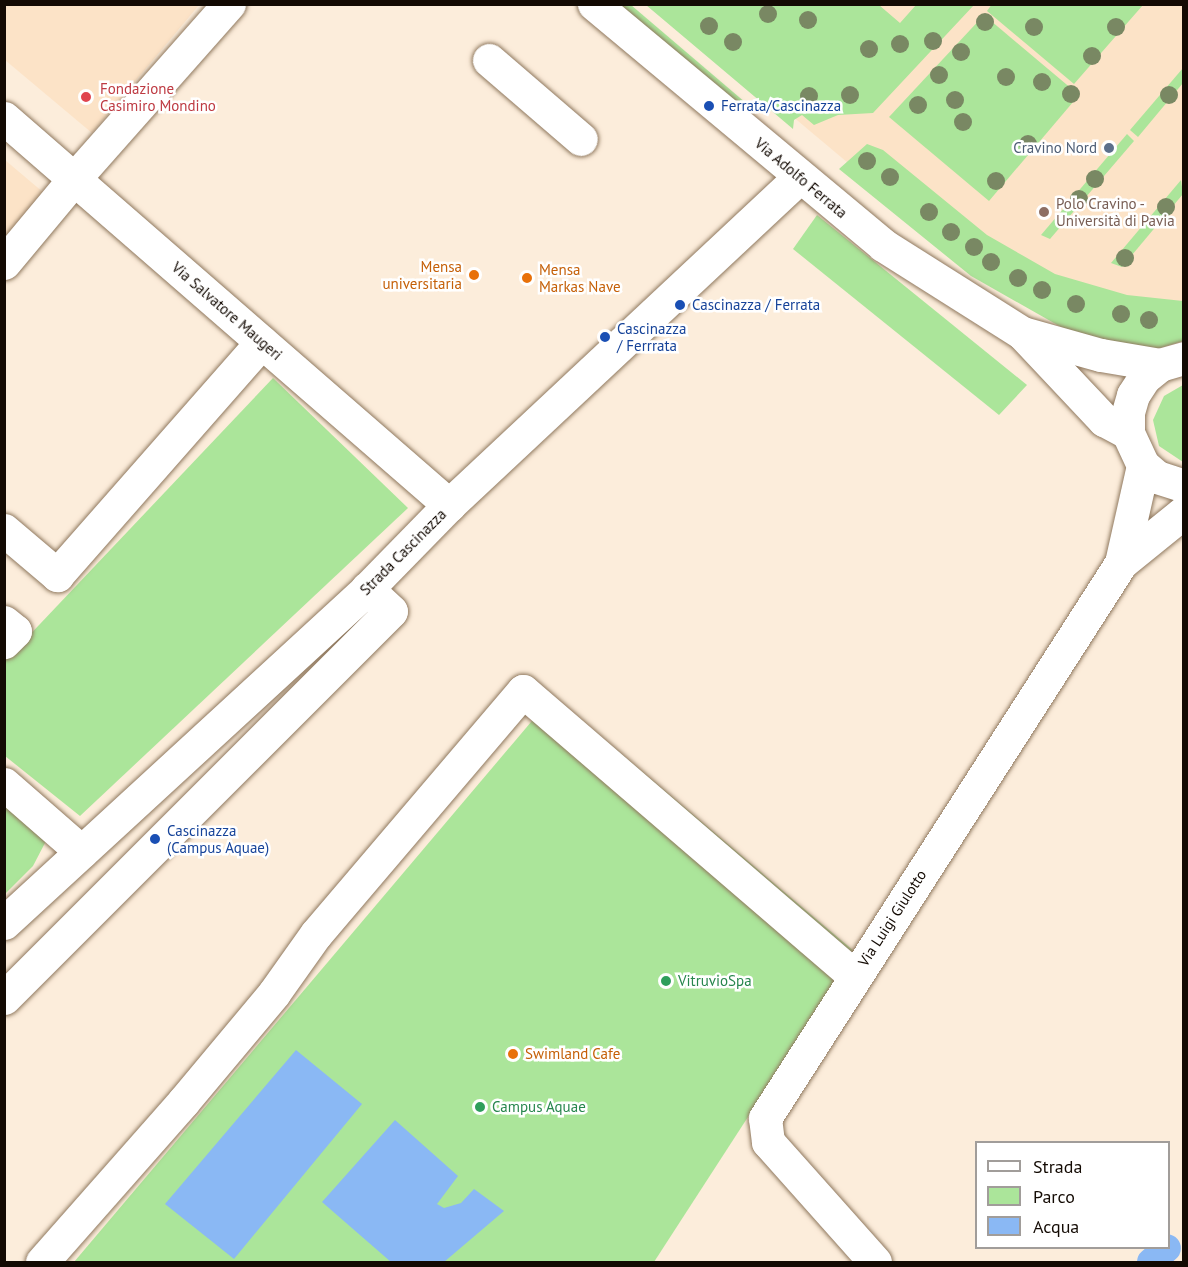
<!DOCTYPE html>
<html>
<head>
<meta charset="utf-8">
<style>
  body { margin:0 }
  #map { position:relative; width:1188px; height:1267px; overflow:hidden; background:#fceddb; font-family:"PT Sans",sans-serif }
  div>[style] { position:absolute }
  [style*='--x'] { left:calc(var(--x)*1px); top:calc(var(--y)*1px); width:calc(var(--w)*1px); rotate:calc(var(--a)*1deg) }
  .built>* { inset:0; background:#fce3c7 }
  .green>* { inset:0; background:#abe59a }
  .water>* { inset:0; background:#8ab8f4 }
  .canal>* { height:28px; margin:-14px; padding:0 14px; transform-origin:14px; border-radius:14px; background:#8ab8f4 }
  .roads { filter:drop-shadow(0 0 2px #8f785e) drop-shadow(0 0 2px #8f785e) }
  .minor>* { height:33px; margin:-16.5px; padding:0 16.5px; transform-origin:16.5px; border-radius:16.5px; background:#fff }
  .trees>* { width:18px; height:18px; margin:-9px; border-radius:50%; background:#798863 }
  .dots>* { width:16px; height:16px; translate:-50% -50%; box-sizing:border-box; border:3px solid #fff; border-radius:50% }
  span { translate:-50% -50%; white-space:nowrap; text-align:center; line-height:1.15; -webkit-text-stroke:5px #fff; paint-order:stroke }
  .health-label { font-size:15px; color:#be3a42 }
  .left { translate:0 -50%; text-align:left }
  .transit-label { font-size:15px; color:#164399 }
  .service-label { font-size:15px; color:#4e5e75 }
  .right { translate:-100% -50%; text-align:right }
  .street-label { font-size:15px; color:#130a03 }
  .education-label { font-size:15px; color:#785e54 }
  .food-label { font-size:15px; color:#c56008 }
  .leisure-label { font-size:15px; color:#27864d }
  .frame { position:absolute; inset:0; border:6px solid #130a03; pointer-events:none }
  .legend { position:absolute; left:975px; top:1141px; width:195px; height:108px; box-sizing:border-box; background:#fff; border:2px solid #a19d9a; margin:0; padding:8px 10px; list-style:none; font-size:18px; color:#130a03 }
  .legend li { display:flex; align-items:center; gap:12px; height:30px }
  .legend b { width:30px; border:2px solid #a19d9a }
</style>
</head>
<body>
<div id="map">
  <div class="built">
    <i style="clip-path:polygon(4px 5px,5px 4px,199px 5px,92px 133px,5px 60px)"></i>
    <i style="clip-path:polygon(660px 5px,1183px 5px,1183px 333px,966px 262px)"></i>
    <i style="clip-path:polygon(5px 160px,44px 193px,5px 240px)"></i>
  </div>
  <div class="green">
    <i style="clip-path:polygon(992px 4px,1143px 4px,1143px 5px,1074px 84px,987px 11px)"></i>
    <i style="clip-path:polygon(620px 5px,631px 5px,753px 109px,748px 114px)"></i>
    <i style="clip-path:polygon(646px 5px,879px 5px,900px 23px,916px 5px,974px 5px,873px 113px,838px 115px,814px 125px,802px 115px,794px 120px,793px 129px)"></i>
    <i style="clip-path:polygon(984px 15px,1079px 95px,989px 201px,889px 117px)"></i>
    <i style="clip-path:polygon(1183px 68px,1183px 83px,1138px 137px,1130px 130px)"></i>
    <i style="clip-path:polygon(1127px 134px,1134px 141px,1050px 239px,1041px 235px)"></i>
    <i style="clip-path:polygon(867px 144px,883px 150px,987px 235px,1055px 274px,1127px 295px,1183px 301px,1183px 341px,1150px 351px,1068px 331px,971px 276px,839px 169px)"></i>
    <i style="clip-path:polygon(1181px 180px,1183px 194px,1122px 267px,1111px 263px)"></i>
    <i style="clip-path:polygon(817px 215px,1027px 385px,999px 415px,793px 249px)"></i>
    <i style="clip-path:polygon(273px 378px,408px 508px,80px 816px,5px 756px,4px 662px)"></i>
    <i style="clip-path:polygon(1183px 385px,1184px 385px,1183px 462px,1159px 446px,1153px 420px,1164px 396px)"></i>
    <i style="clip-path:polygon(553px 696px,855px 952px,654px 1262px,74px 1262px)"></i>
    <i style="clip-path:polygon(5px 804px,46px 841px,33px 866px,5px 894px)"></i>
  </div>
  <div class="water">
    <i style="clip-path:polygon(296px 1050px,362px 1104px,234px 1259px,165px 1204px)"></i>
    <i style="clip-path:polygon(395px 1120px,458px 1176px,437px 1204px,444px 1208px,461px 1203px,474px 1189px,504px 1211px,444px 1262px,391px 1262px,322px 1202px)"></i>
  </div>
  <div class="canal">
    <i style="--x:1151;--y:1262;--w:21;--a:-41"></i>
  </div>
  <div class="roads">
    <div class="minor">
      <i style="--x:594;--y:4;--w:376;--a:39.8"></i>
      <i style="--x:883;--y:245;--w:165;--a:32.3"></i>
      <i style="--x:1022;--y:333;--w:120;--a:46.7"></i>
      <i style="--x:1104;--y:420;--w:27;--a:28"></i>
      <i style="--x:489;--y:60;--w:121;--a:40.7"></i>
      <i style="--x:4;--y:118;--w:590;--a:41.01"></i>
      <i style="--x:4;--y:263;--w:109;--a:-50.2"></i>
      <i style="--x:74;--y:179;--w:234;--a:-48.5"></i>
      <i style="--x:1022;--y:333;--w:82;--a:15.6"></i>
      <i style="--x:1101;--y:355;--w:60;--a:9.6"></i>
      <i style="--x:1184;--y:358;--w:25;--a:164"></i>
      <i style="--x:1160;--y:365;--w:21;--a:141"></i>
      <i style="--x:1144;--y:378;--w:20;--a:123"></i>
      <i style="--x:1133;--y:395;--w:19;--a:106"></i>
      <i style="--x:1128;--y:413;--w:20;--a:90"></i>
      <i style="--x:1128;--y:433;--w:35;--a:65"></i>
      <i style="--x:1143;--y:465;--w:18;--a:41"></i>
      <i style="--x:1157;--y:477;--w:28;--a:18"></i>
      <i style="--x:4;--y:530;--w:70;--a:40.3"></i>
      <i style="--x:57;--y:575;--w:310;--a:-48.7"></i>
      <i style="--x:1121;--y:563;--w:81;--a:-39"></i>
      <i style="--x:4;--y:622;--w:14;--a:39"></i>
      <i style="--x:15;--y:631;--w:16;--a:135"></i>
      <i style="--x:4;--y:784;--w:103;--a:41.1"></i>
      <i style="--x:4;--y:923;--w:493;--a:-42.6"></i>
      <i style="--x:367;--y:589;--w:117;--a:-45.7"></i>
      <i style="--x:449;--y:505;--w:479;--a:-43.1"></i>
      <i style="--x:4;--y:998;--w:547;--a:-45"></i>
      <i style="--x:391;--y:611;--w:33;--a:-137"></i>
      <i style="--x:42;--y:1262;--w:213;--a:-48.6"></i>
      <i style="--x:183;--y:1102;--w:142;--a:-50.1"></i>
      <i style="--x:274;--y:993;--w:72;--a:-54.6"></i>
      <i style="--x:316;--y:934;--w:319;--a:-49.6"></i>
      <i style="--x:523;--y:691;--w:437;--a:40.7"></i>
      <i style="--x:875;--y:1262;--w:161;--a:-131.7"></i>
      <i style="--x:768;--y:1142;--w:24;--a:-97"></i>
      <i style="--x:765;--y:1118;--w:659;--a:-57.32"></i>
      <i style="--x:1121;--y:563;--w:100;--a:-77.3"></i>
    </div>
  </div>
  <div class="trees">
    <i style="left:768px;top:14px"></i>
    <i style="left:808px;top:20px"></i>
    <i style="left:985px;top:22px"></i>
    <i style="left:709px;top:26px"></i>
    <i style="left:1034px;top:27px"></i>
    <i style="left:1116px;top:27px"></i>
    <i style="left:933px;top:41px"></i>
    <i style="left:733px;top:42px"></i>
    <i style="left:900px;top:44px"></i>
    <i style="left:869px;top:49px"></i>
    <i style="left:961px;top:52px"></i>
    <i style="left:1092px;top:56px"></i>
    <i style="left:939px;top:75px"></i>
    <i style="left:1006px;top:77px"></i>
    <i style="left:1042px;top:82px"></i>
    <i style="left:1071px;top:94px"></i>
    <i style="left:850px;top:95px"></i>
    <i style="left:1169px;top:95px"></i>
    <i style="left:809px;top:96px"></i>
    <i style="left:955px;top:100px"></i>
    <i style="left:918px;top:105px"></i>
    <i style="left:963px;top:122px"></i>
    <i style="left:1028px;top:144px"></i>
    <i style="left:867px;top:161px"></i>
    <i style="left:890px;top:177px"></i>
    <i style="left:1095px;top:179px"></i>
    <i style="left:996px;top:181px"></i>
    <i style="left:1079px;top:199px"></i>
    <i style="left:1166px;top:207px"></i>
    <i style="left:929px;top:212px"></i>
    <i style="left:951px;top:232px"></i>
    <i style="left:974px;top:247px"></i>
    <i style="left:1125px;top:258px"></i>
    <i style="left:991px;top:262px"></i>
    <i style="left:1018px;top:278px"></i>
    <i style="left:1042px;top:290px"></i>
    <i style="left:1076px;top:304px"></i>
    <i style="left:1121px;top:314px"></i>
    <i style="left:1149px;top:320px"></i>
  </div>
  <div class="dots">
    <i style="left:86px;top:97px;background:#e0444e"></i>
    <i style="left:709px;top:106px;background:#1a4fb4"></i>
    <i style="left:1109px;top:148px;background:#5c6f8a"></i>
    <i style="left:1044px;top:212px;background:#8d6e63"></i>
    <i style="left:474px;top:275px;background:#e8710a"></i>
    <i style="left:527px;top:278px;background:#e8710a"></i>
    <i style="left:680px;top:305px;background:#1a4fb4"></i>
    <i style="left:605px;top:337px;background:#1a4fb4"></i>
    <i style="left:155px;top:839px;background:#1a4fb4"></i>
    <i style="left:666px;top:981px;background:#2e9e5b"></i>
    <i style="left:513px;top:1054px;background:#e8710a"></i>
    <i style="left:480px;top:1107px;background:#2e9e5b"></i>
  </div>
  <div class="health-label">
    <span class="left" style="left:100px;top:97px">Fondazione<br>Casimiro Mondino</span>
  </div>
  <div class="transit-label">
    <span class="left" style="left:721px;top:106px">Ferrata/Cascinazza</span>
    <span class="left" style="left:692px;top:305px">Cascinazza / Ferrata</span>
    <span class="left" style="left:617px;top:337px">Cascinazza<br>/ Ferrrata</span>
    <span class="left" style="left:167px;top:839px">Cascinazza<br>(Campus Aquae)</span>
  </div>
  <div class="service-label">
    <span class="right" style="left:1097px;top:148px">Cravino Nord</span>
  </div>
  <div class="street-label">
    <span style="left:801px;top:178px;rotate:40deg">Via Adolfo Ferrata</span>
    <span style="left:227px;top:311px;rotate:41deg">Via Salvatore Maugeri</span>
    <span style="left:403px;top:552px;rotate:-45deg">Strada Cascinazza</span>
    <span style="left:892px;top:918px;rotate:-57deg">Via Luigi Giulotto</span>
  </div>
  <div class="education-label">
    <span class="left" style="left:1056px;top:212px">Polo Cravino -<br>Università di Pavia</span>
  </div>
  <div class="food-label">
    <span class="right" style="left:462px;top:275px">Mensa<br>universitaria</span>
    <span class="left" style="left:539px;top:278px">Mensa<br>Markas Nave</span>
    <span class="left" style="left:525px;top:1054px">Swimland Cafe</span>
  </div>
  <div class="leisure-label">
    <span class="left" style="left:678px;top:981px">VitruvioSpa</span>
    <span class="left" style="left:492px;top:1107px">Campus Aquae</span>
  </div>
  <div class="frame"></div>
  <ul class="legend">
  <li><b style="height:8px;background:#fff"></b>Strada</li>
  <li><b style="height:16px;background:#abe59a"></b>Parco</li>
  <li><b style="height:16px;background:#8ab8f4"></b>Acqua</li>
  </ul>
</div>
</body>
</html>
